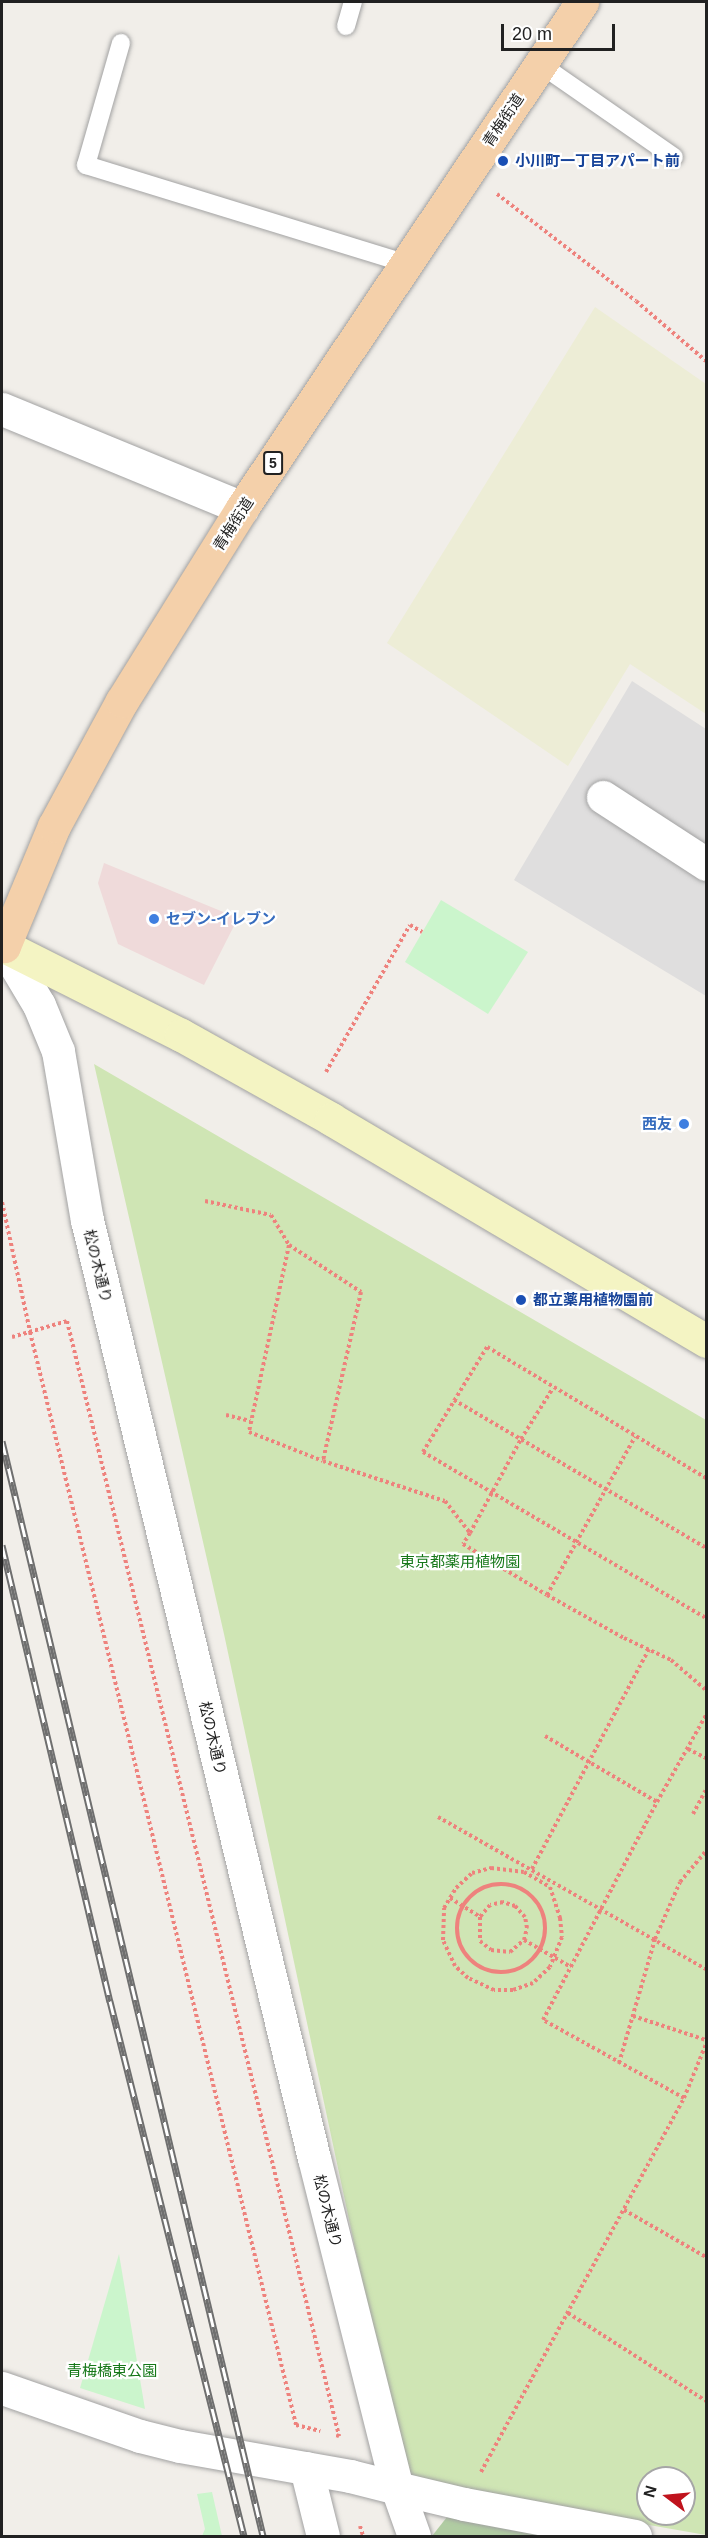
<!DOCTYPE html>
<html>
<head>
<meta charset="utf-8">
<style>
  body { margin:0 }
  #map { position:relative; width:708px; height:2538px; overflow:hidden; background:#f1eee9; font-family:Arial,"Noto Sans JP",sans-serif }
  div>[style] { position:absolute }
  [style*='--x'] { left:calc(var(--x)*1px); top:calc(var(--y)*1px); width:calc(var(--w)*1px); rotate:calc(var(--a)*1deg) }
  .residential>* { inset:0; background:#dfdede }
  .commercial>* { inset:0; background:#efdada }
  .farmland>* { inset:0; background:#ededd6 }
  .grass>* { inset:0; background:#cfe5b4 }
  .forest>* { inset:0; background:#b0cca2 }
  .park>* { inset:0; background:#cbf5cc }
  .path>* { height:4px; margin-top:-2px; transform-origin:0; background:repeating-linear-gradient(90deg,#ee827d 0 3px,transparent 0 6px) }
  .path>.ring { margin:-2px; padding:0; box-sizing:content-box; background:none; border:4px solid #ee827d; border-radius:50% }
  .roads { filter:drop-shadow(0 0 2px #a2a2a2) drop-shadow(0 0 2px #a2a2a2) }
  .service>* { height:18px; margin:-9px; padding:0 9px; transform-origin:9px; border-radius:9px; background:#fff }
  .minor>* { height:33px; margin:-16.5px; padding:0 16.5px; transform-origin:16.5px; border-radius:16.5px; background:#fff }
  .tertiary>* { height:33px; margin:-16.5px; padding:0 16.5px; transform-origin:16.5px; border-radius:16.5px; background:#fff }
  .secondary>* { height:33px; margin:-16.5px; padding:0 16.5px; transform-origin:16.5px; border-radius:16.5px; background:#f4f4c3 }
  .primary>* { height:33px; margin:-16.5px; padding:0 16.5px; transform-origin:16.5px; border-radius:16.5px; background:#f4d0aa }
  .rail>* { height:7px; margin-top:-3.5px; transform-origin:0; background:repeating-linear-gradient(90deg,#fff 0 14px,#6f6f6f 0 28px); box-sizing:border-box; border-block:2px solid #6f6f6f }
  .dots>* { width:16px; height:16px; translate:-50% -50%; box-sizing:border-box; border:3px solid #fff; border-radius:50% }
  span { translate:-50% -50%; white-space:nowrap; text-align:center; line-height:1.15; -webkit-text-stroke:4.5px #fff; paint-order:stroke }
  .shield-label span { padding:2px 4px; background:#fff; border:2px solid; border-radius:4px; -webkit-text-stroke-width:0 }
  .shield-label { font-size:14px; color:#212121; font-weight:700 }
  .street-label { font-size:15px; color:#212121 }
  .transit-label { font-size:15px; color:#164399; font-weight:700 }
  .left { translate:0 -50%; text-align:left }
  .shop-label { font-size:15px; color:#366cbe; font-weight:700 }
  .right { translate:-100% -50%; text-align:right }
  .park-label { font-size:15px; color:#167819 }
  .frame { position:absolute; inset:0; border:3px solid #212121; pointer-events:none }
  .north { position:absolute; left:636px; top:2466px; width:60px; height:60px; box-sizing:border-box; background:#fff; border:2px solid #a6a6a6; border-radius:50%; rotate:286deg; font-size:16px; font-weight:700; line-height:24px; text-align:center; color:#212121 }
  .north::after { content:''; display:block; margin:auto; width:21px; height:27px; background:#c0131d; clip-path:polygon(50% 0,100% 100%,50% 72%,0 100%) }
  .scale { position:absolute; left:501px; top:24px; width:114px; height:27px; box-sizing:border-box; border:3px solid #212121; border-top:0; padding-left:8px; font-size:18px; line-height:21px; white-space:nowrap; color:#212121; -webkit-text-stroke:4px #fff; paint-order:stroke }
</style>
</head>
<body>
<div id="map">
  <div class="residential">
    <i style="clip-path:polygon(632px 681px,706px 729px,706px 996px,514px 880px)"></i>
  </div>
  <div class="commercial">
    <i style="clip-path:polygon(104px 863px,238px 918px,204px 985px,118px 944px,98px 883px)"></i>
  </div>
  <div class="farmland">
    <i style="clip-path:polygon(595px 307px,706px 384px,706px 714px,630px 664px,568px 766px,387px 643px)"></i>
  </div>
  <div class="grass">
    <i style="clip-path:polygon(evenodd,94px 1064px,706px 1420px,706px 2535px,405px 2482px,224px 1634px,94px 1064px,648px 2478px,684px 2478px,684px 2514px,648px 2514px,648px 2478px)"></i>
  </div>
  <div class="forest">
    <i style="clip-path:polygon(447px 2517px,558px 2536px,432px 2536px)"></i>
  </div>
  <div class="park">
    <i style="clip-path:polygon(441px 900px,528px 952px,488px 1014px,405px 962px)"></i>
    <i style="clip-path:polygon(119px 2254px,145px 2409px,80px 2388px)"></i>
    <i style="clip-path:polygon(212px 2492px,222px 2536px,202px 2536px,205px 2529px,197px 2494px)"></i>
  </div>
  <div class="path">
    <i style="--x:497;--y:194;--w:175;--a:37.6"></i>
    <i style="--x:636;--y:301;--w:92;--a:40.6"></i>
    <i style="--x:326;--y:1072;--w:169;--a:-60.3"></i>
    <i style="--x:410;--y:925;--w:14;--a:30"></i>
    <i style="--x:205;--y:1201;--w:67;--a:12"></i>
    <i style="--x:271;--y:1215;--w:35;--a:59"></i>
    <i style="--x:289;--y:1245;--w:86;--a:33.1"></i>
    <i style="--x:361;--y:1292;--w:173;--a:102.7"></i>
    <i style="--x:2;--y:1202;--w:133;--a:77.8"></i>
    <i style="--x:30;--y:1332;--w:1125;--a:76.32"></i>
    <i style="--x:296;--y:2425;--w:25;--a:14"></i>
    <i style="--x:289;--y:1245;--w:191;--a:102.1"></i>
    <i style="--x:249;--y:1432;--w:79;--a:21.4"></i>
    <i style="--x:323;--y:1461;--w:128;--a:18.2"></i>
    <i style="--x:445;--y:1501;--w:41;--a:52"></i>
    <i style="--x:470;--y:1533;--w:13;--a:122"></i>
    <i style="--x:463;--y:1544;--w:98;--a:31.3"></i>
    <i style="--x:547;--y:1595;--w:88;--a:29.2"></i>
    <i style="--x:624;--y:1638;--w:52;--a:25.1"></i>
    <i style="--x:671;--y:1660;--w:46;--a:40.6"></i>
    <i style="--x:12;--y:1337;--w:57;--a:-16.2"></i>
    <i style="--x:67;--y:1321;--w:1148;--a:76.29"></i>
    <i style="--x:339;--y:2436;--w:3;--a:-162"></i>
    <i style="--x:454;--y:1400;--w:292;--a:30.4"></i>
    <i style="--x:226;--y:1415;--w:25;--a:14"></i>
    <i style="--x:706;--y:1478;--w:255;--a:-149.1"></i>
    <i style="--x:487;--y:1347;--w:123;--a:121.4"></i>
    <i style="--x:423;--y:1452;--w:328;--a:30.4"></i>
    <i style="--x:470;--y:1533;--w:107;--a:-61.5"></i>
    <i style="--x:521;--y:1439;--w:60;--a:-57.9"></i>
    <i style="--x:547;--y:1595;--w:181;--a:-60.9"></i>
    <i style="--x:545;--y:1736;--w:130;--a:30.5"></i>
    <i style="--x:688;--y:1749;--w:20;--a:27"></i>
    <i style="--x:693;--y:1814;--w:27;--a:-62"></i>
    <i style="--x:438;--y:1817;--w:308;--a:29.6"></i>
    <i style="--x:491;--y:1868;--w:33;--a:7"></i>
    <i style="--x:524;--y:1872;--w:30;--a:30"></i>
    <i style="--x:550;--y:1887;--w:33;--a:72"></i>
    <i style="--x:560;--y:1918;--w:19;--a:84"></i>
    <i style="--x:562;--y:1937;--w:32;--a:112"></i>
    <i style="--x:550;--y:1967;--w:23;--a:137"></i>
    <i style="--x:533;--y:1983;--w:21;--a:161"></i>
    <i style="--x:513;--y:1990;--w:19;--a:180"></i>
    <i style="--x:494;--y:1990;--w:29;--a:-155"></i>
    <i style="--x:468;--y:1978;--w:18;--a:-137"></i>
    <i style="--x:455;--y:1966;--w:29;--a:-115"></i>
    <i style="--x:443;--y:1940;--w:32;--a:-88"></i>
    <i style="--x:444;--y:1908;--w:23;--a:-59"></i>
    <i style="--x:456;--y:1888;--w:22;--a:-43"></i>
    <i style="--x:472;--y:1873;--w:20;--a:-15"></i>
    <i style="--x:532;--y:1869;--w:249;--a:-62"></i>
    <i class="ring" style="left:457px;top:1884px;width:84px;height:84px"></i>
    <i style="--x:450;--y:1898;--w:36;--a:32"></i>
    <i style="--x:524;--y:1940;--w:12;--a:-76"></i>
    <i style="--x:527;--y:1928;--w:11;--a:-100"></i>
    <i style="--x:525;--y:1917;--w:15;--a:-132"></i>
    <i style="--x:515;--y:1906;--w:13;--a:-162"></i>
    <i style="--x:503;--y:1902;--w:13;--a:167"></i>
    <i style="--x:490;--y:1905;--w:16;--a:130"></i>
    <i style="--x:480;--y:1917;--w:24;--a:90"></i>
    <i style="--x:480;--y:1941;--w:14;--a:39"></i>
    <i style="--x:491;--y:1950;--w:19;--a:6"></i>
    <i style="--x:510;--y:1952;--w:18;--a:-41"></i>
    <i style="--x:524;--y:1940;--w:54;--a:29.9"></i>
    <i style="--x:633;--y:2016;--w:77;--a:18.2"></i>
    <i style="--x:619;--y:2063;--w:129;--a:-73.8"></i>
    <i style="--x:655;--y:1939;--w:62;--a:-66.3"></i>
    <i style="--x:680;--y:1882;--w:40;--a:-50"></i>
    <i style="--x:684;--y:2098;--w:161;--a:-151"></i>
    <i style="--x:543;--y:2020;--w:246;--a:-62.4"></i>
    <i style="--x:657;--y:1802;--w:100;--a:-60.6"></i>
    <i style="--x:624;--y:2210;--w:95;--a:29.8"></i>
    <i style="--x:568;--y:2313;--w:164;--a:32.5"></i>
    <i style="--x:481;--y:2472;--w:426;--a:-61.5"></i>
    <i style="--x:684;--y:2098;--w:58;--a:-67.8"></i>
    <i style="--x:360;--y:2526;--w:10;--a:73"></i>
  </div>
  <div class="roads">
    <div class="service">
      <i style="--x:346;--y:26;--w:25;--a:-74"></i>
      <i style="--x:121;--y:43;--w:127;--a:106"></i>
      <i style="--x:86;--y:165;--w:337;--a:17.1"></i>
      <i style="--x:540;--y:64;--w:163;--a:34.8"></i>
    </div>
    <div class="minor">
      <i style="--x:2;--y:409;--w:260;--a:22.4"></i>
      <i style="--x:603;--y:797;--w:123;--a:33"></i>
      <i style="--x:2;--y:943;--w:72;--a:59.2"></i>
      <i style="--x:39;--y:1005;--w:50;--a:67.6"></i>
      <i style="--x:58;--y:1051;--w:171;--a:80.3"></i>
      <i style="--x:87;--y:1220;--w:965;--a:76.4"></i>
      <i style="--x:314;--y:2158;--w:340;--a:75.9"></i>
      <i style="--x:397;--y:2488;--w:51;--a:70.5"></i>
      <i style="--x:306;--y:2468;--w:70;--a:76"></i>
      <i style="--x:397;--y:2488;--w:69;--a:13.4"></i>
      <i style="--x:464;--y:2504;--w:174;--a:10.6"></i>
    </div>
    <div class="tertiary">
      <i style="--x:2;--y:2388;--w:146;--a:19.2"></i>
      <i style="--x:140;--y:2436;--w:41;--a:14"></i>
      <i style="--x:180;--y:2446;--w:173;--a:10"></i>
      <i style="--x:350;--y:2476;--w:49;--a:14.3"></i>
    </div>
    <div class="secondary">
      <i style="--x:4;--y:946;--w:198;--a:26.7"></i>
      <i style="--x:181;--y:1035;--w:172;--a:29.2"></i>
      <i style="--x:331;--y:1119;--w:436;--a:30.6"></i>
    </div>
    <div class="primary">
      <i style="--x:2;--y:946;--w:2;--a:0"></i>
      <i style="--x:4;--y:946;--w:130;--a:-67.4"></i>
      <i style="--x:54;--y:826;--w:142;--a:-61.5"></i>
      <i style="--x:122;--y:701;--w:227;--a:-58.1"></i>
      <i style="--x:242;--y:508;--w:610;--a:-56.1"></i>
    </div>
  </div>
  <div class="rail">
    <i style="--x:2;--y:1441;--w:1126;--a:76.59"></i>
    <i style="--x:2;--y:1545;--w:469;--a:76.7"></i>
    <i style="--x:110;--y:2001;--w:552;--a:75.94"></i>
  </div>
  <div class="dots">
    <i style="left:503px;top:161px;background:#1a4fb4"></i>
    <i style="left:154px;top:919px;background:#3f7fe0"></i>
    <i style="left:684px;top:1124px;background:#3f7fe0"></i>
    <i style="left:521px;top:1300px;background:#1a4fb4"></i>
  </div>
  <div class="shield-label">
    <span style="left:273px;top:463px">5</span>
  </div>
  <div class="street-label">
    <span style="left:503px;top:120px;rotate:-56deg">青梅街道</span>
    <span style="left:233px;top:524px;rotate:-57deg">青梅街道</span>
    <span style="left:98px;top:1266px;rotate:76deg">松の木通り</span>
    <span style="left:213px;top:1738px;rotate:77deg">松の木通り</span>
    <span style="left:328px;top:2211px;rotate:76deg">松の木通り</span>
  </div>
  <div class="transit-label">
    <span class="left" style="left:515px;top:161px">小川町一丁目アパート前</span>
    <span class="left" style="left:533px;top:1300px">都立薬用植物園前</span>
  </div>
  <div class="shop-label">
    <span class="left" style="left:166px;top:919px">セブン-イレブン</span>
    <span class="right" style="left:672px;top:1124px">西友</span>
  </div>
  <div class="park-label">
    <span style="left:460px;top:1562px">東京都薬用植物園</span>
    <span style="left:112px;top:2371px">青梅橋東公園</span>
  </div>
  <div class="frame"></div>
  <div class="north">N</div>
  <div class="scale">20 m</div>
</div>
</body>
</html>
